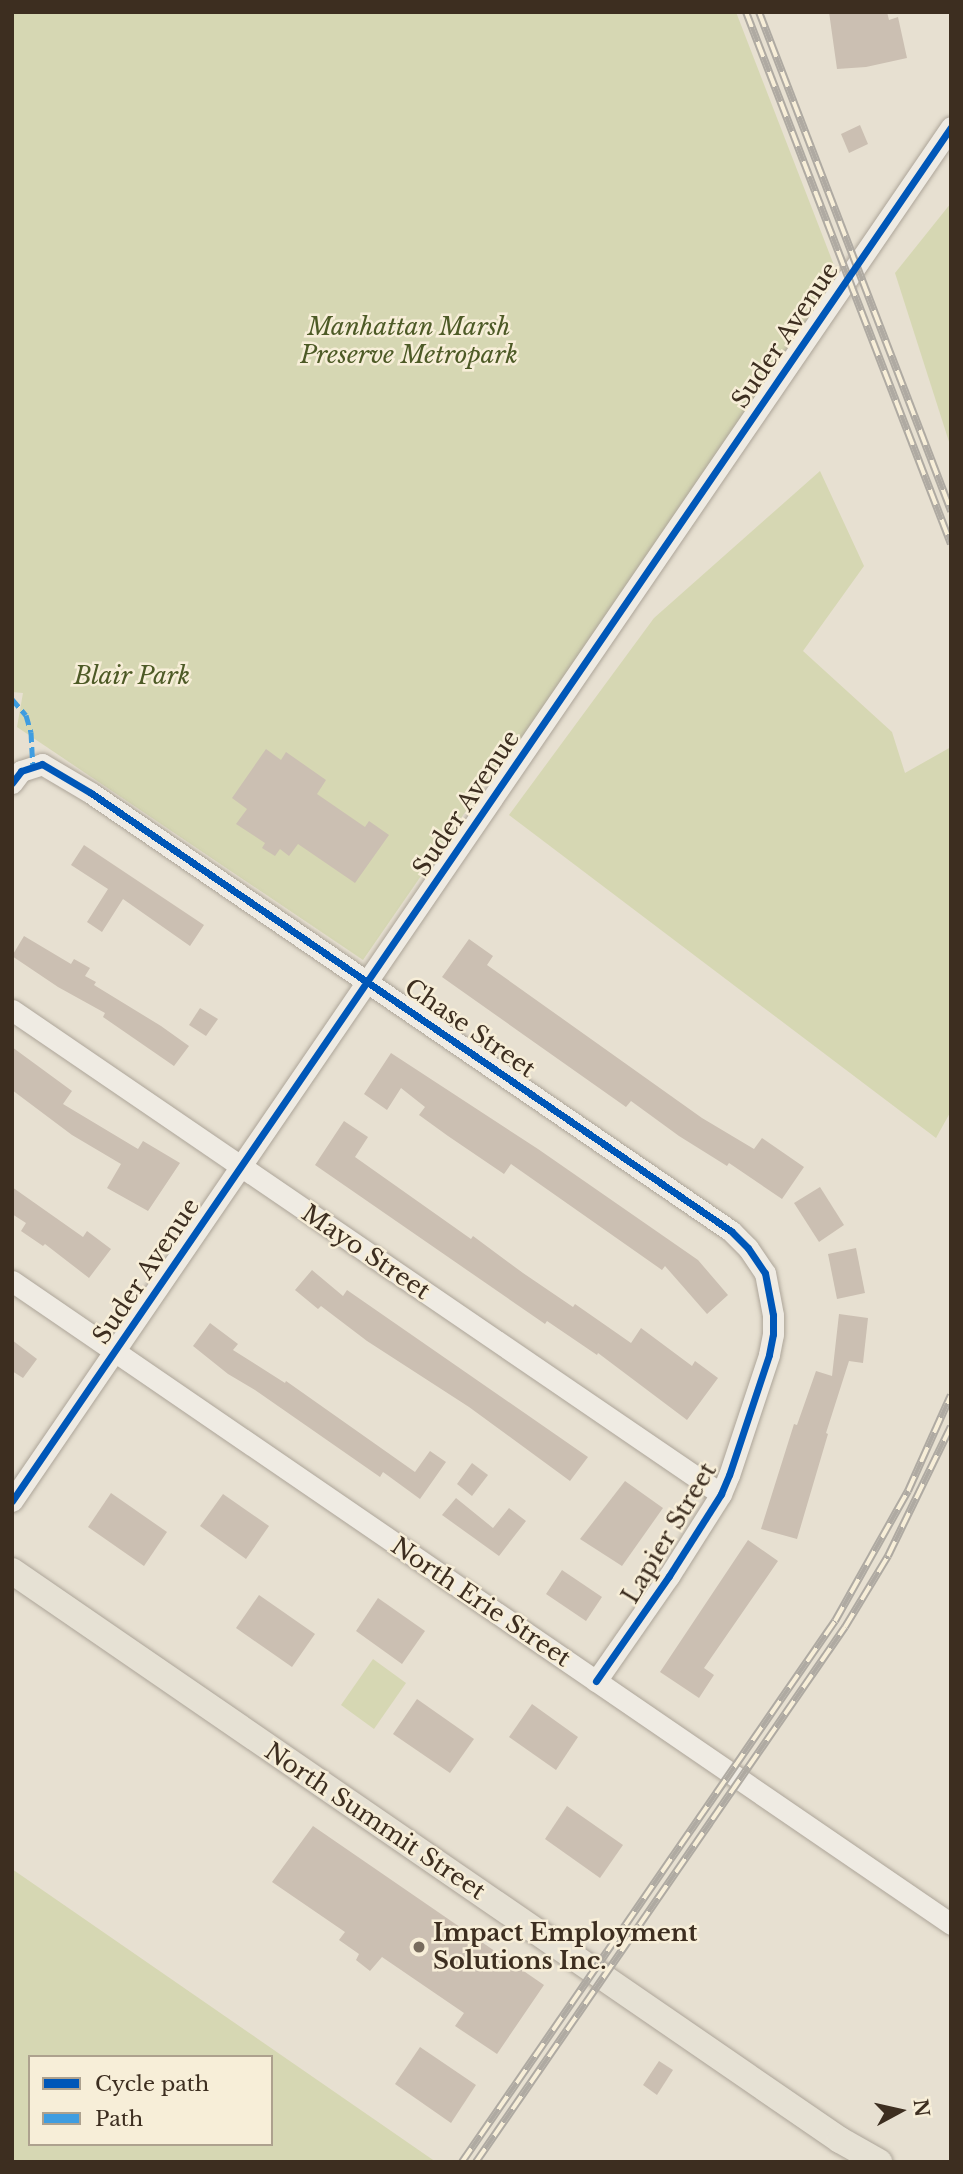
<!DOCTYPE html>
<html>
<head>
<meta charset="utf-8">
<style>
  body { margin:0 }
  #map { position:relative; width:963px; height:2174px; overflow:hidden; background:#e7e0d1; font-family:"Libre Baskerville",serif }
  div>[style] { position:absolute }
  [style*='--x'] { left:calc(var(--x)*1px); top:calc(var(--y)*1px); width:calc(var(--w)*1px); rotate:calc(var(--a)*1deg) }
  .green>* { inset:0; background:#d6d7b3 }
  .building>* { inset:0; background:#cbbfb2 }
  .roads { filter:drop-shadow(0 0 2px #ada599) drop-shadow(0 0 2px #ada599) }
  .minor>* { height:21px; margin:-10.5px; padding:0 10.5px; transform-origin:10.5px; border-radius:10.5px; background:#efebe3 }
  .major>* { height:26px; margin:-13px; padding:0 13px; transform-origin:13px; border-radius:13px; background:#e6e1d4 }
  .rail>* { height:8px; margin-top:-4px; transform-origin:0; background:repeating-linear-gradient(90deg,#f7eed8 0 16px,#afaaa2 0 32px); box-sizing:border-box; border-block:2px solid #afaaa2 }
  .quiet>* { height:5px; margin-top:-2.5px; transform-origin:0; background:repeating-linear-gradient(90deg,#3f9de0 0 10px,transparent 0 15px) }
  .cycleway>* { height:7px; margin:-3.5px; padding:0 3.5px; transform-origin:3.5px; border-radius:3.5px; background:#0057b8 }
  .dots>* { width:19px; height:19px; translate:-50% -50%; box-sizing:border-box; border:4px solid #f7eed8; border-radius:50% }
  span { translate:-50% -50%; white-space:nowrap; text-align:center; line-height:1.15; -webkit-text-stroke:5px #f7eed8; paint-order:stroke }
  .park-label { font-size:24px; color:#4d5a26; font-style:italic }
  .street-label { font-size:24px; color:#3d2e20 }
  .poi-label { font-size:24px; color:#3d2e20; font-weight:700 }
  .left { translate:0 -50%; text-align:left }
  .frame { position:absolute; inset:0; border:14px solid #3d2e20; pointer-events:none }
  .legend { position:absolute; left:28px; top:2055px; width:245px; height:91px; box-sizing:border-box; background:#f7eed8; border:2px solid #ada18e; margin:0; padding:9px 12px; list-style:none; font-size:21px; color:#3d2e20 }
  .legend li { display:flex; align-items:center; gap:14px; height:35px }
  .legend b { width:35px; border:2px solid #ada18e }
  .north { position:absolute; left:865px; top:2076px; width:70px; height:70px; -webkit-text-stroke:5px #f7eed8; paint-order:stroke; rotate:82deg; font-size:19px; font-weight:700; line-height:28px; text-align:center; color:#3d2e20 }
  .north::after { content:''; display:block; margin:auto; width:24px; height:32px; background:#3d2e20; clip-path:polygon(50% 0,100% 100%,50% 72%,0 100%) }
</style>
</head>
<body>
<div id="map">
  <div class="green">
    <i style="clip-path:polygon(12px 12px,736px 12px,842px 286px,511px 770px,499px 763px,363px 960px,17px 727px,23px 693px,12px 692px)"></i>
    <i style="clip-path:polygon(951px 203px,951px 448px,895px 273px)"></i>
    <i style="clip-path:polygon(820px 471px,864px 566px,803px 651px,892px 732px,905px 773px,951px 747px,951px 1111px,936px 1138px,509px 815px,654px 618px)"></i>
    <i style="clip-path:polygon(373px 1659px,406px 1683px,374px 1729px,341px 1705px)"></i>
    <i style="clip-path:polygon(evenodd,12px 1869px,436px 2162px,12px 2162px,12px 1869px,30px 2057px,271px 2057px,271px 2144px,30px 2144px,30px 2057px)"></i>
  </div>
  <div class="building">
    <i style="clip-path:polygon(829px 12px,887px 12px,889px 20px,898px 17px,907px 58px,866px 67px,837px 69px)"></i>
    <i style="clip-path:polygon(860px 125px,868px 144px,849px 153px,841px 134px)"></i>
    <i style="clip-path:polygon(266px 749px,281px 760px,286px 752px,326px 780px,317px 794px,365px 827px,369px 821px,389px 835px,355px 883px,298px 844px,289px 856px,280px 849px,275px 856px,262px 848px,265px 843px,236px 824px,247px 809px,232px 798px)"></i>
    <i style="clip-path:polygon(84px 845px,204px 925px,190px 946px,123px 899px,102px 932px,87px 922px,108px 889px,71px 865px)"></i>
    <i style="clip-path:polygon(24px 936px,71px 964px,74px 959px,90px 968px,85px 976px,96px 982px,94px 985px,161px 1026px,189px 1046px,174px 1066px,103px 1017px,105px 1013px,58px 987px,12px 956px)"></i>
    <i style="clip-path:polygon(469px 939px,493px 956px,487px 965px,702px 1118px,754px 1149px,762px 1138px,804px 1167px,782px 1199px,729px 1163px,727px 1166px,679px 1136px,631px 1101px,626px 1107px,442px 977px)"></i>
    <i style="clip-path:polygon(200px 1008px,218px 1019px,206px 1036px,189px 1025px)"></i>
    <i style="clip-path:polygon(12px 1047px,72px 1091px,63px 1104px,138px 1149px,143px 1141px,180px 1163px,148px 1211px,107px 1188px,121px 1164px,72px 1135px,12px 1090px)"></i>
    <i style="clip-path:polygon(391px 1053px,538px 1149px,698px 1260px,728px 1295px,707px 1314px,665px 1266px,662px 1270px,511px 1164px,504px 1174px,448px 1136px,419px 1115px,425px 1107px,401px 1088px,387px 1110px,364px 1094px)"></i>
    <i style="clip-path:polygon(344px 1121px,368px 1137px,355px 1157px,471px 1239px,473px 1236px,523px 1273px,573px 1307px,575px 1304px,631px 1343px,641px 1328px,692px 1366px,695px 1361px,718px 1378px,687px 1420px,598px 1353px,597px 1355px,547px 1321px,545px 1324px,315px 1165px)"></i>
    <i style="clip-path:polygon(12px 1187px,83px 1237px,87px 1231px,111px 1249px,89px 1278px,45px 1244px,43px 1246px,21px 1231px,26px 1223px,12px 1214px)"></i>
    <i style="clip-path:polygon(820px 1187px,844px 1225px,819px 1242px,794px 1203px)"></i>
    <i style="clip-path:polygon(856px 1248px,865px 1293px,837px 1299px,828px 1254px)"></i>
    <i style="clip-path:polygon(312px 1270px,343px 1296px,347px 1290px,588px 1457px,570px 1481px,469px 1407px,367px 1341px,321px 1306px,318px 1309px,295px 1290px)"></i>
    <i style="clip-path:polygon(839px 1314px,868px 1318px,863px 1363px,849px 1361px,826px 1433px,828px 1434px,797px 1539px,761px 1529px,794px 1424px,797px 1425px,816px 1371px,832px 1376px)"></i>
    <i style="clip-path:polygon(210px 1323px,238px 1344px,233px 1350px,285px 1383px,286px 1381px,415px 1472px,430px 1451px,446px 1462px,420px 1499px,383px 1472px,380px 1477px,255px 1390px,228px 1374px,193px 1346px)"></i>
    <i style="clip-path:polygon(12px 1340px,37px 1359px,23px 1378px,12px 1371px)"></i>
    <i style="clip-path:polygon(472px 1463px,488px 1475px,472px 1496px,457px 1484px)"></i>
    <i style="clip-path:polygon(625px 1481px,663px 1508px,622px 1566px,580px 1539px)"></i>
    <i style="clip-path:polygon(111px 1493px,167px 1532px,144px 1566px,88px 1527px)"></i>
    <i style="clip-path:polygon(223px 1494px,269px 1526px,246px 1559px,200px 1526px)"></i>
    <i style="clip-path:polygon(456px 1498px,493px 1528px,509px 1508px,526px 1521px,499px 1556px,442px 1515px)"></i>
    <i style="clip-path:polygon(748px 1540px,778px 1561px,704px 1668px,714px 1675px,699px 1698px,660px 1672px)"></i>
    <i style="clip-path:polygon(562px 1570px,602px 1597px,586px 1621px,546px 1594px)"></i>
    <i style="clip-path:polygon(259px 1595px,315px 1634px,292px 1667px,236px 1628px)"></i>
    <i style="clip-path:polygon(378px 1598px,425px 1631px,402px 1664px,356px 1631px)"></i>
    <i style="clip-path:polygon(417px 1699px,474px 1739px,450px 1773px,393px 1734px)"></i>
    <i style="clip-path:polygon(532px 1704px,578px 1737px,556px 1770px,509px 1737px)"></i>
    <i style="clip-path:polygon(567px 1806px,623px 1845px,600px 1878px,545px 1839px)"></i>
    <i style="clip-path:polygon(313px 1826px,544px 1985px,497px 2054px,455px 2026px,464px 2013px,382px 1957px,370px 1971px,356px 1960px,359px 1954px,339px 1940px,345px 1932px,272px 1882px)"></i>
    <i style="clip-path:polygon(420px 2047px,476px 2085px,451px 2123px,395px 2084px)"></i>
    <i style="clip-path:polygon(659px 2061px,673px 2070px,657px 2095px,643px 2085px)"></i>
  </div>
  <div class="roads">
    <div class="minor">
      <i style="--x:12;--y:783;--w:15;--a:-53"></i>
      <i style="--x:21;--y:771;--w:22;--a:-18"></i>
      <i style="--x:42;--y:764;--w:57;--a:30.6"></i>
      <i style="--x:91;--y:793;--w:776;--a:34.39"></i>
      <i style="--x:731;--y:1231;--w:24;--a:45"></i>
      <i style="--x:748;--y:1248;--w:30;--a:56"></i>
      <i style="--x:765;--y:1273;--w:43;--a:79.2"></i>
      <i style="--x:773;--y:1315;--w:19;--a:90"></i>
      <i style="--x:773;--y:1334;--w:21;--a:101"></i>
      <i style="--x:769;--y:1355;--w:126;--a:108.4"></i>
      <i style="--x:729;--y:1475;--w:21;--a:113"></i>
      <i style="--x:721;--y:1494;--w:97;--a:122.4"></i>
      <i style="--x:669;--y:1576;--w:128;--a:124.8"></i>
      <i style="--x:12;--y:1010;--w:858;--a:34.32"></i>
      <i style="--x:12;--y:1281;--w:1138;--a:34.4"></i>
      <i style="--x:12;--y:1501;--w:1664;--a:-55.65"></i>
    </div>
    <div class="major">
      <i style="--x:12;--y:1571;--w:1005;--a:34.5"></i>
      <i style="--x:840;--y:2140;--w:45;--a:29.4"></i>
    </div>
  </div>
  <div class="rail">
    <i style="--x:746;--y:12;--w:570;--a:68.93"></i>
    <i style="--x:759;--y:12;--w:535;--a:68.95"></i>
    <i style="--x:462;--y:2162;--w:657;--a:-55.42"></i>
    <i style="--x:835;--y:1621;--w:149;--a:-60.7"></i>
    <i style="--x:908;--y:1491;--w:105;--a:-65.9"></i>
    <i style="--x:476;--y:2162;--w:650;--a:-55.41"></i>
    <i style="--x:845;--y:1627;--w:83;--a:-58.8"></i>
    <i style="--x:888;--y:1556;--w:144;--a:-64.1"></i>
  </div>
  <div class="quiet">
    <i style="--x:12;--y:699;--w:21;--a:49"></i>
    <i style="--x:26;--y:715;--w:18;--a:74"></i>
    <i style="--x:31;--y:732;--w:33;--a:87"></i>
  </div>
  <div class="cycleway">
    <i style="--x:12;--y:783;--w:15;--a:-53"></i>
    <i style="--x:21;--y:771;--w:22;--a:-18"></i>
    <i style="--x:42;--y:764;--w:57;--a:30.6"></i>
    <i style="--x:91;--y:793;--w:776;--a:34.39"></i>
    <i style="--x:731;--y:1231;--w:24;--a:45"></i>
    <i style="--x:748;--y:1248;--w:30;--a:56"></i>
    <i style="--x:765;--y:1273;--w:43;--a:79.2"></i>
    <i style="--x:773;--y:1315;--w:19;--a:90"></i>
    <i style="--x:773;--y:1334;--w:21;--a:101"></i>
    <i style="--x:769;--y:1355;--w:126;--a:108.4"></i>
    <i style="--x:729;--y:1475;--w:21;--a:113"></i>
    <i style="--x:721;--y:1494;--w:97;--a:122.4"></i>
    <i style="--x:669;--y:1576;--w:128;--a:124.8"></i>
    <i style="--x:12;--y:1501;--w:1664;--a:-55.65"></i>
  </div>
  <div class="dots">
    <i style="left:419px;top:1947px;background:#786c5e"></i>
  </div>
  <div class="park-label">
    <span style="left:409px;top:341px">Manhattan Marsh<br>Preserve Metropark</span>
    <span style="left:132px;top:676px">Blair Park</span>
  </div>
  <div class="street-label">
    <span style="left:785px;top:335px;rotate:-56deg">Suder Avenue</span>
    <span style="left:466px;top:803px;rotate:-56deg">Suder Avenue</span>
    <span style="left:470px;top:1028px;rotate:35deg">Chase Street</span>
    <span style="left:366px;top:1252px;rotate:34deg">Mayo Street</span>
    <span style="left:146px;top:1271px;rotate:-56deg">Suder Avenue</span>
    <span style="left:669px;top:1533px;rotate:-59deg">Lapier Street</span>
    <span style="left:481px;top:1602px;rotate:34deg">North Erie Street</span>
    <span style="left:375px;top:1821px;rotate:34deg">North Summit Street</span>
  </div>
  <div class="poi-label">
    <span class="left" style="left:433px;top:1947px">Impact Employment<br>Solutions Inc.</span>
  </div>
  <div class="frame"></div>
  <ul class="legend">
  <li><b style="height:9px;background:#0057b8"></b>Cycle path</li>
  <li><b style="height:9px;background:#3f9de0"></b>Path</li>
  </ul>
  <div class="north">N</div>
</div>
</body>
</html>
